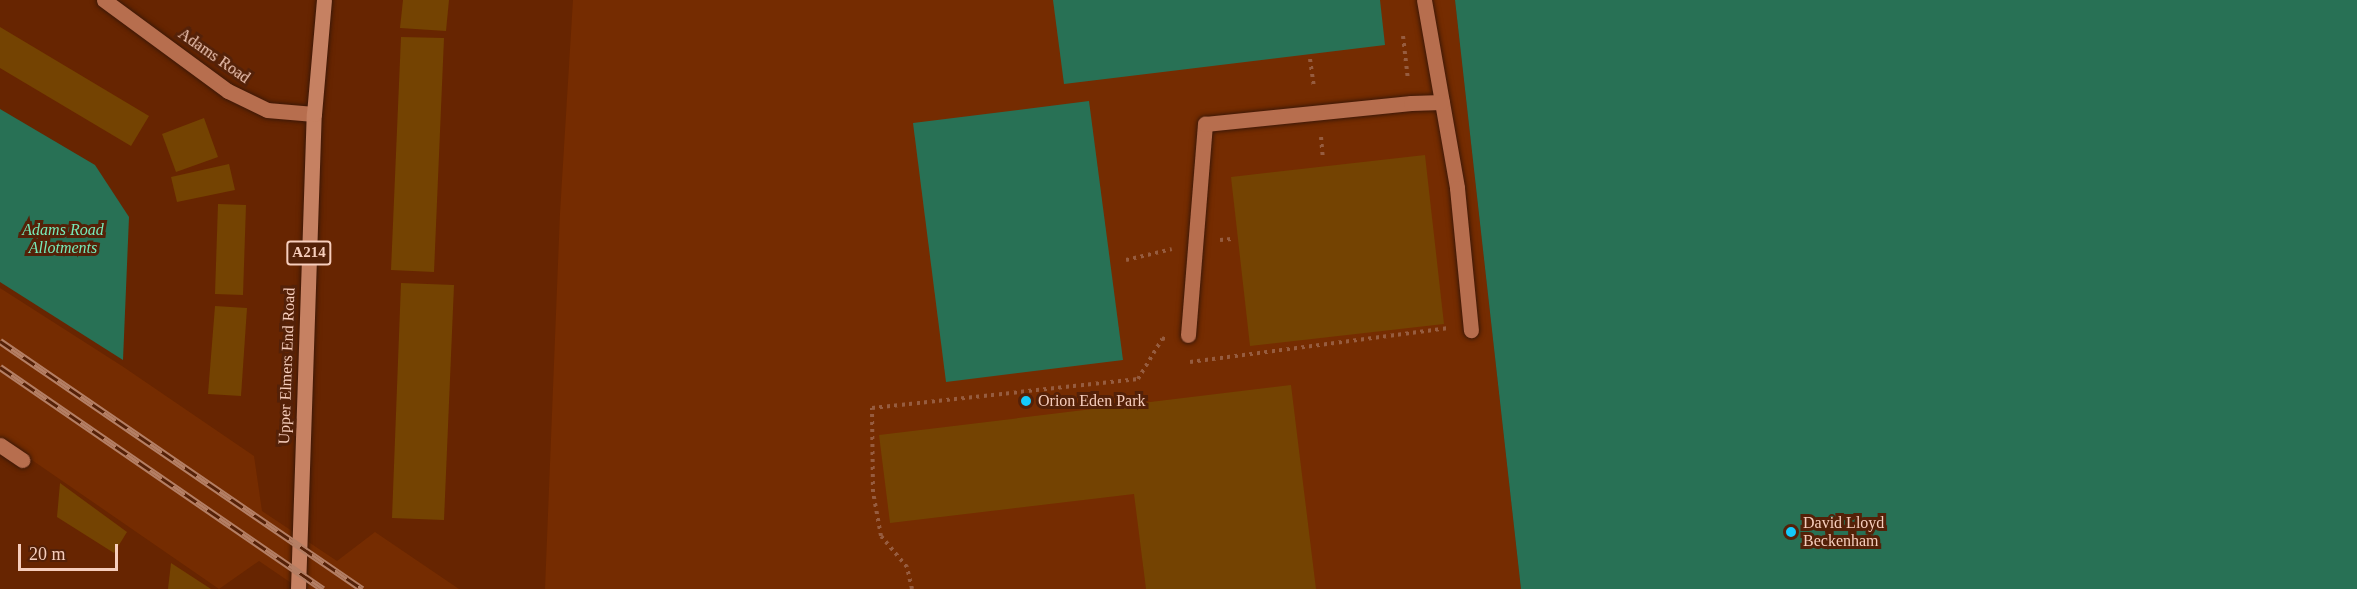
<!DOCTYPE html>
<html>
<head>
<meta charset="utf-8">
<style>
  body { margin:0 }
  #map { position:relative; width:2357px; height:589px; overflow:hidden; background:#672501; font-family:"Times New Roman",serif }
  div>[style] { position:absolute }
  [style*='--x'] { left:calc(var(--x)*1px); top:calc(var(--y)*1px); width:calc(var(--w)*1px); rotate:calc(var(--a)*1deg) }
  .built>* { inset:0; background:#752c01 }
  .green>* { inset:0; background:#287155 }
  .building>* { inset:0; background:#744302 }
  .path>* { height:4px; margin-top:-2px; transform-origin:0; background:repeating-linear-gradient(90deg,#965c3f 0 3px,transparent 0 7.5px) }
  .roads { filter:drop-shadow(0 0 2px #3c1807) drop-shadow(0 0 2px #3c1807) }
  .minor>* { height:15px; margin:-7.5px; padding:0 7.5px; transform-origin:7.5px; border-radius:7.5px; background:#b76e4e }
  .major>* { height:15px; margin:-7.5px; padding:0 7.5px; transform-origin:7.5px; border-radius:7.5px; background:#c68162 }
  .rail>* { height:7px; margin-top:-3.5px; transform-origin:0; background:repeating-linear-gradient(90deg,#542108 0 14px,#b47f65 0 28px); box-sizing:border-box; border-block:2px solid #b47f65 }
  .dots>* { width:16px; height:16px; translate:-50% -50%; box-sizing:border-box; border:3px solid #542108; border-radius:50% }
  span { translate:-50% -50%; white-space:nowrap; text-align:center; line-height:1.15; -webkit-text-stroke:6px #542108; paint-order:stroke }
  .shield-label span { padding:2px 4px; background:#542108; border:2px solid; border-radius:4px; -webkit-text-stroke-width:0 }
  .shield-label { font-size:15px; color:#f7cebd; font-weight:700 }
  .street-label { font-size:16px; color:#f7cebd }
  .park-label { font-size:16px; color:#77eab9; font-style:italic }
  .poi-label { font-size:16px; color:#f7cebd }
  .left { translate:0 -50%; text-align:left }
  .scale { position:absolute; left:18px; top:544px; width:100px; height:27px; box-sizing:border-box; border:3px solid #f7cebd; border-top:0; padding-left:8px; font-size:18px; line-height:21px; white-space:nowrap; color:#f7cebd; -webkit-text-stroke:4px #542108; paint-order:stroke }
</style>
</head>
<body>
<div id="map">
  <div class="built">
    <i style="clip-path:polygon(573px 0,1455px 0,1521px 589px,545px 589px,560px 213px)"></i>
    <i style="clip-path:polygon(0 288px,122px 366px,254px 456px,262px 511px,337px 561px,375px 532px,459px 589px,300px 589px,259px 561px,219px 589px,0 438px)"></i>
  </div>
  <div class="green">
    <i style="clip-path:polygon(1053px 0,1380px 0,1385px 45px,1064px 84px)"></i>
    <i style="clip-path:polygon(1455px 0,2357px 0,2357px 589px,1521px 589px)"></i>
    <i style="clip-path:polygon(1089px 101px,1123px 360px,946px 382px,913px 123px)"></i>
    <i style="clip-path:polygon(0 109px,95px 165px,129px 217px,123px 360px,0 282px)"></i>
  </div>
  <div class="building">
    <i style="clip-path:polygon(403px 0,449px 0,446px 31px,400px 28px)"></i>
    <i style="clip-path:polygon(0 27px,149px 116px,131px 146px,0 68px)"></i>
    <i style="clip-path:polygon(401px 37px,444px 38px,434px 272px,391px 270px)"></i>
    <i style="clip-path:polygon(204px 118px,218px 157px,176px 172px,162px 134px)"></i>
    <i style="clip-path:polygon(1425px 155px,1444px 324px,1250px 346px,1231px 177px)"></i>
    <i style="clip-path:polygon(229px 164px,235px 190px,177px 202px,171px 177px)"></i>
    <i style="clip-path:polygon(218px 204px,246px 205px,243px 295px,215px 294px)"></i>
    <i style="clip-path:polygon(401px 283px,454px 285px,444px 520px,392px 518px)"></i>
    <i style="clip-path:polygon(215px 306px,247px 308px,241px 396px,208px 394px)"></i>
    <i style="clip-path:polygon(1291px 385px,1316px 589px,1146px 589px,1134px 494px,890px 523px,879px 435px)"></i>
    <i style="clip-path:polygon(60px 483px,127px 532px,114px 553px,57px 517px)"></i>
    <i style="clip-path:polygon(171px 563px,211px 589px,168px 589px)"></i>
  </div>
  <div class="path">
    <i style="--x:1403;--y:36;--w:44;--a:83.5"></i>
    <i style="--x:1310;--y:59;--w:29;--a:82"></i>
    <i style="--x:1321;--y:137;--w:22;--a:85"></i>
    <i style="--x:1220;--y:240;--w:12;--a:-5"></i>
    <i style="--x:1126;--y:260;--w:47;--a:-13.4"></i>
    <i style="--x:1190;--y:362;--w:259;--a:-7.5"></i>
    <i style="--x:912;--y:589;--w:23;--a:-103"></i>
    <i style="--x:907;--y:567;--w:40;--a:-130"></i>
    <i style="--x:881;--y:536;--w:45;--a:-100.3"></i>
    <i style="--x:873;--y:492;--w:84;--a:-90.7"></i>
    <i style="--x:872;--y:408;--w:268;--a:-6.2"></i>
    <i style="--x:1138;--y:379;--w:47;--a:-59"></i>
    <i style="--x:1162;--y:339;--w:4;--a:-14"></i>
  </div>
  <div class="roads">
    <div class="minor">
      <i style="--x:104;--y:0;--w:154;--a:36.3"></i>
      <i style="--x:228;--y:91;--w:43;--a:26"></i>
      <i style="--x:267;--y:110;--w:47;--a:4.9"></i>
      <i style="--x:1424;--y:0;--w:191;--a:80"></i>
      <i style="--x:1457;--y:188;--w:143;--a:84.4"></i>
      <i style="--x:1188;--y:335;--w:212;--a:-85.4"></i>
      <i style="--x:1205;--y:124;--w:207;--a:-5.8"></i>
      <i style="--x:1411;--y:103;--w:31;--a:-2"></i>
      <i style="--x:0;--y:445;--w:27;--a:34"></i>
    </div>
    <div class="major">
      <i style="--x:298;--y:589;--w:475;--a:-88.1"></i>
      <i style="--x:314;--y:114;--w:114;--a:-85"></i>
    </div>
  </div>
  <div class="rail">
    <i style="--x:0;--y:341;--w:439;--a:34.4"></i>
    <i style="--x:0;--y:367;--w:392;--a:34.5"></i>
  </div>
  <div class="dots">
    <i style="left:1026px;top:401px;background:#15cafb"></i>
    <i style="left:1791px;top:532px;background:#15cafb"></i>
  </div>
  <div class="shield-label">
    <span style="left:309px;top:253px">A214</span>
  </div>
  <div class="street-label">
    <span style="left:214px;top:56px;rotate:35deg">Adams Road</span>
    <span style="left:287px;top:366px;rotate:-88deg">Upper Elmers End Road</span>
  </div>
  <div class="park-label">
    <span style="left:63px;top:239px">Adams Road<br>Allotments</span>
  </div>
  <div class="poi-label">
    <span class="left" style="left:1038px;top:401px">Orion Eden Park</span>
    <span class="left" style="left:1803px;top:532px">David Lloyd<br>Beckenham</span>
  </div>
  <div class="scale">20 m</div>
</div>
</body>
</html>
